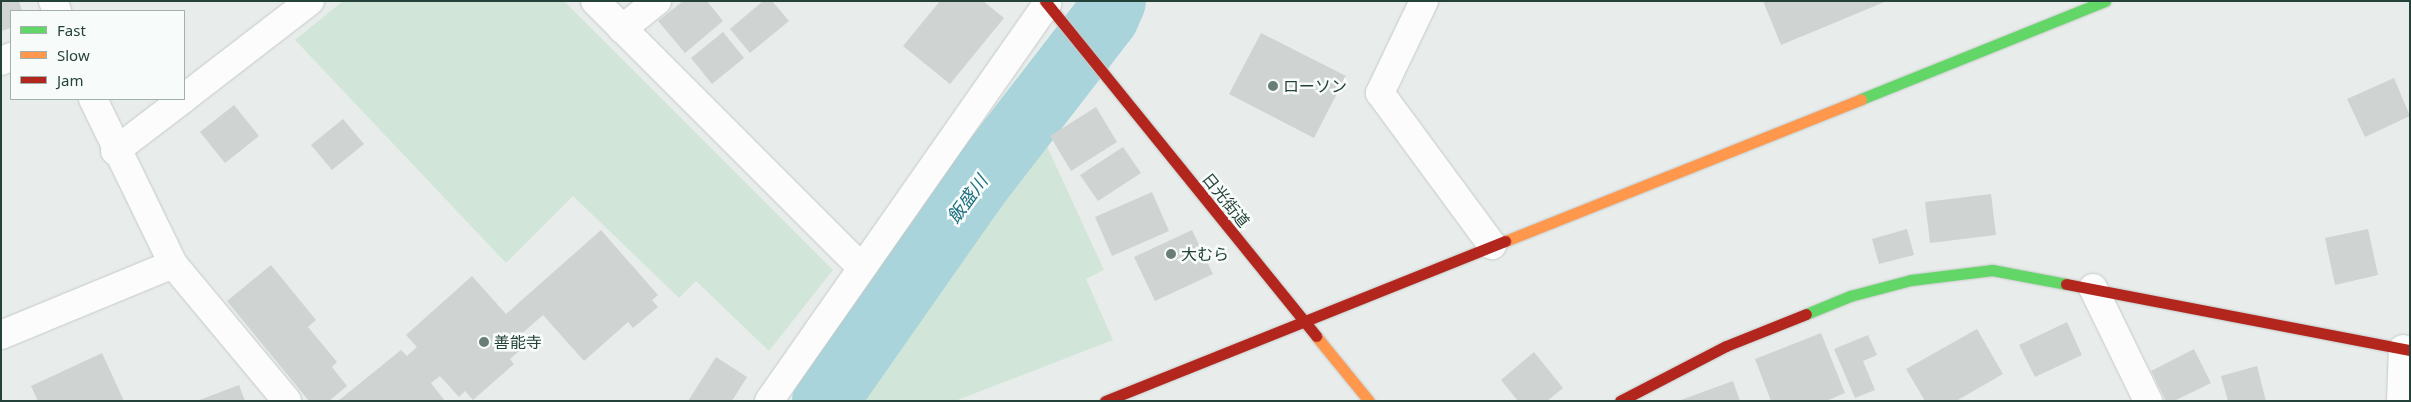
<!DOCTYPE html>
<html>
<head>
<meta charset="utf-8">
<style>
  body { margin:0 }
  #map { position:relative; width:2411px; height:402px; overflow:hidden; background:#e8edeb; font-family:"Noto Sans","Noto Sans JP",sans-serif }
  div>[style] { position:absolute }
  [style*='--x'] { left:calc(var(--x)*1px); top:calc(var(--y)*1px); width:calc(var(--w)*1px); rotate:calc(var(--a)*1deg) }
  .green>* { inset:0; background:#d1e6d8 }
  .river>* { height:66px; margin:-33px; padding:0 33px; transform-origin:33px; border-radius:33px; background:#a9d4db }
  .building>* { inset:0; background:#cfd4d2 }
  .roads { filter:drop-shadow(0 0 1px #c5cac8) drop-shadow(0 0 1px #c5cac8) }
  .street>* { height:28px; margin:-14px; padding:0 14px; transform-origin:14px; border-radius:14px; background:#fcfcfc }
  .fast>* { height:11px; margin:-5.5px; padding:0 5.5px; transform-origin:5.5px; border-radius:5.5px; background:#63d668 }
  .slow>* { height:11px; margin:-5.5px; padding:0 5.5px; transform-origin:5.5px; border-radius:5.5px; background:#ff974d }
  .jam>* { height:11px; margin:-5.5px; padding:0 5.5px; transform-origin:5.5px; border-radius:5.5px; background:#b3261e }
  .dots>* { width:14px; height:14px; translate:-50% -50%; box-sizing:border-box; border:2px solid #f7fbf9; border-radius:50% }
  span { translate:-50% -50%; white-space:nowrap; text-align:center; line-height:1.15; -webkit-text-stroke:5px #f7fbf9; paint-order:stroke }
  .poi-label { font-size:16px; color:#24423a }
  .left { translate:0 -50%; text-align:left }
  .street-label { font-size:16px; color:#24423a }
  .water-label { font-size:18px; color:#1c6f80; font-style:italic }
  .frame { position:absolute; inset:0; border:2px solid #24423a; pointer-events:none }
  .legend { position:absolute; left:10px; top:10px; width:175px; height:90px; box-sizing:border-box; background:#f7fbf9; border:1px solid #a3b1ad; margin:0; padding:6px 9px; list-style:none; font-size:15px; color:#24423a }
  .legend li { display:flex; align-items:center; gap:10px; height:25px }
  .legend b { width:25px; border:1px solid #a3b1ad }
</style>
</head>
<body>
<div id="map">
  <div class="green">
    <i style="clip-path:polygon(343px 1px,564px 1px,833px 270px,769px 351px,696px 281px,679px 298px,573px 196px,506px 263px,295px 40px)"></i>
    <i style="clip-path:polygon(1045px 142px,1104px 270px,1086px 279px,1113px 340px,955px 401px,863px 401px)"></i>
  </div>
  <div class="river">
    <i style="--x:825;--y:401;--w:260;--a:-55"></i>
    <i style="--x:974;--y:188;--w:216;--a:-52.3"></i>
    <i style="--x:1106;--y:17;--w:17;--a:-66"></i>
  </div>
  <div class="building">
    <i style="clip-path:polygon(1px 1px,19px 1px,22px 11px,11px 11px,11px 28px,1px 31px)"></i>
    <i style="clip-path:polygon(683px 1px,707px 1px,723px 21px,685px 53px,658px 21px)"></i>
    <i style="clip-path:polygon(763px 1px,772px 1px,789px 21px,750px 53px,730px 29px)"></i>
    <i style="clip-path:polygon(940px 1px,983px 1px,1004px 18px,950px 84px,903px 46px)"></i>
    <i style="clip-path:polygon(1763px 1px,1887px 1px,1781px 45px)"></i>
    <i style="clip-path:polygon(723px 32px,744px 58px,712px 84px,691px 58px)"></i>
    <i style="clip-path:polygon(1261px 33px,1346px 76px,1314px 138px,1229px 94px)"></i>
    <i style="clip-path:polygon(2394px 78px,2410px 116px,2365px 137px,2347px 99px)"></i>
    <i style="clip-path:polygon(234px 105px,259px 136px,225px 163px,200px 132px)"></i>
    <i style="clip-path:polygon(1096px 107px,1117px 142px,1071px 171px,1050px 136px)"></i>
    <i style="clip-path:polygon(343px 119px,364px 144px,332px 170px,311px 145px)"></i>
    <i style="clip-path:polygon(1123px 147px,1141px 173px,1098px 201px,1080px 175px)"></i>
    <i style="clip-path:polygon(1152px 192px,1169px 231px,1112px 256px,1095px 217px)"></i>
    <i style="clip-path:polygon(1991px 194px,1996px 235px,1930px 243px,1925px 202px)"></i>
    <i style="clip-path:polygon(1907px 229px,1914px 255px,1879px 264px,1872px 239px)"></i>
    <i style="clip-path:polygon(2368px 229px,2378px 275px,2335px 285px,2325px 238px)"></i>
    <i style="clip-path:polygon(601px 230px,658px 295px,652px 300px,658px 307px,633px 328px,628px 322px,584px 361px,543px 315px,519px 336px,526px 345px,510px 359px,514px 364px,473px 400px,465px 391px,459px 397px,440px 376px,431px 383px,445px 401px,338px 401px,401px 350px,407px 356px,417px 347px,406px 335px,472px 276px,506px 314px)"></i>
    <i style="clip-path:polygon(1192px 230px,1213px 274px,1155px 301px,1134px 257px)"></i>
    <i style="clip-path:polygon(271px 265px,316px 320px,308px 327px,337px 362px,332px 367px,347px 386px,329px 401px,309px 401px,227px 301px)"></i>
    <i style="clip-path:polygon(2067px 322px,2082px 355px,2035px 377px,2019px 345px)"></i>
    <i style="clip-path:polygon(1977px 329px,2003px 374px,1956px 401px,1925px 401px,1906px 369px)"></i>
    <i style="clip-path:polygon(1821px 333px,1845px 393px,1826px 401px,1771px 401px,1755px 359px)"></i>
    <i style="clip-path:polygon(1868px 335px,1877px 355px,1863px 361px,1875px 390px,1855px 398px,1834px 349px)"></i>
    <i style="clip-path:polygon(2194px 349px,2211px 383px,2174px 401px,2166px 401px,2151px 371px)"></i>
    <i style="clip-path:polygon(1534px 352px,1563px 388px,1547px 401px,1518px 401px,1501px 380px)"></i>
    <i style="clip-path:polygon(102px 353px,124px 401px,38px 401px,31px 386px)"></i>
    <i style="clip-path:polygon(716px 357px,747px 377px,732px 401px,688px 401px)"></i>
    <i style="clip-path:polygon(2257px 366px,2266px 401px,2228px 401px,2221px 376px)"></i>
    <i style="clip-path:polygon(1733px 381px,1740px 401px,1678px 401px)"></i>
    <i style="clip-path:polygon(239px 385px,245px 401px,197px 401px)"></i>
  </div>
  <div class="roads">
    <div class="street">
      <i style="--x:53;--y:1;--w:11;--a:68"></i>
      <i style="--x:595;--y:1;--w:375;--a:45"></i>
      <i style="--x:1424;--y:1;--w:102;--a:115.6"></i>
      <i style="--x:1380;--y:93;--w:189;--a:53.6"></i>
      <i style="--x:622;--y:29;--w:45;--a:-38.7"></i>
      <i style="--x:1;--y:61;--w:11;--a:-22"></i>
      <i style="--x:184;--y:98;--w:159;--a:-37.6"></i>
      <i style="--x:93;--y:99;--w:183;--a:64.1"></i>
      <i style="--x:173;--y:264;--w:178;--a:50.2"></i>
      <i style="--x:115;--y:151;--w:86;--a:-37.4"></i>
      <i style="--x:2093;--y:288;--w:126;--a:64"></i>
      <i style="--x:1;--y:335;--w:186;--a:-22.4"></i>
      <i style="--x:769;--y:401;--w:485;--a:-55"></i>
      <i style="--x:2401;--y:401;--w:52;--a:-87.8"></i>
    </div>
    <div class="fast">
      <i style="--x:1861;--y:99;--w:263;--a:-21.9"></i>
      <i style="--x:1806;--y:314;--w:48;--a:-22.2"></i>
      <i style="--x:1850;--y:296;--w:63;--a:-14.7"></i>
      <i style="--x:1911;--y:280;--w:82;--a:-7"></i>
      <i style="--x:1992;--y:270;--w:75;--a:10.7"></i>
    </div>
    <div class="slow">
      <i style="--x:1505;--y:241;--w:383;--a:-21.7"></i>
      <i style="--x:1316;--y:336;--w:84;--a:50.8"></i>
    </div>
    <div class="jam">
      <i style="--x:1045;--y:1;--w:431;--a:51"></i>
      <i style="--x:2066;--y:284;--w:350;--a:10.9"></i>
      <i style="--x:1105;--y:401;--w:431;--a:-21.8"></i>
      <i style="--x:1620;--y:401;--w:119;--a:-27.4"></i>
      <i style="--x:1726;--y:346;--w:86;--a:-21.8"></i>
    </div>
  </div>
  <div class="dots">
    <i style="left:1273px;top:86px;background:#697e78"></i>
    <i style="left:1171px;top:254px;background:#697e78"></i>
    <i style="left:484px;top:342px;background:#697e78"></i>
  </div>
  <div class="poi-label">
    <span class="left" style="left:1283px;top:86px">ローソン</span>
    <span class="left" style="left:1181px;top:254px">大むら</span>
    <span class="left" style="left:494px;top:342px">善能寺</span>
  </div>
  <div class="street-label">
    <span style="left:1226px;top:200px;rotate:51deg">日光街道</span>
  </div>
  <div class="water-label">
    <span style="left:967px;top:199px;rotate:-54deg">飯盛川</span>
  </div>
  <div class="frame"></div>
  <ul class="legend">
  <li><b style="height:6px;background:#63d668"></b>Fast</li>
  <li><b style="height:6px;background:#ff974d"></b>Slow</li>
  <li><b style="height:6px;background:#b3261e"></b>Jam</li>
  </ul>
</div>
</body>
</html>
